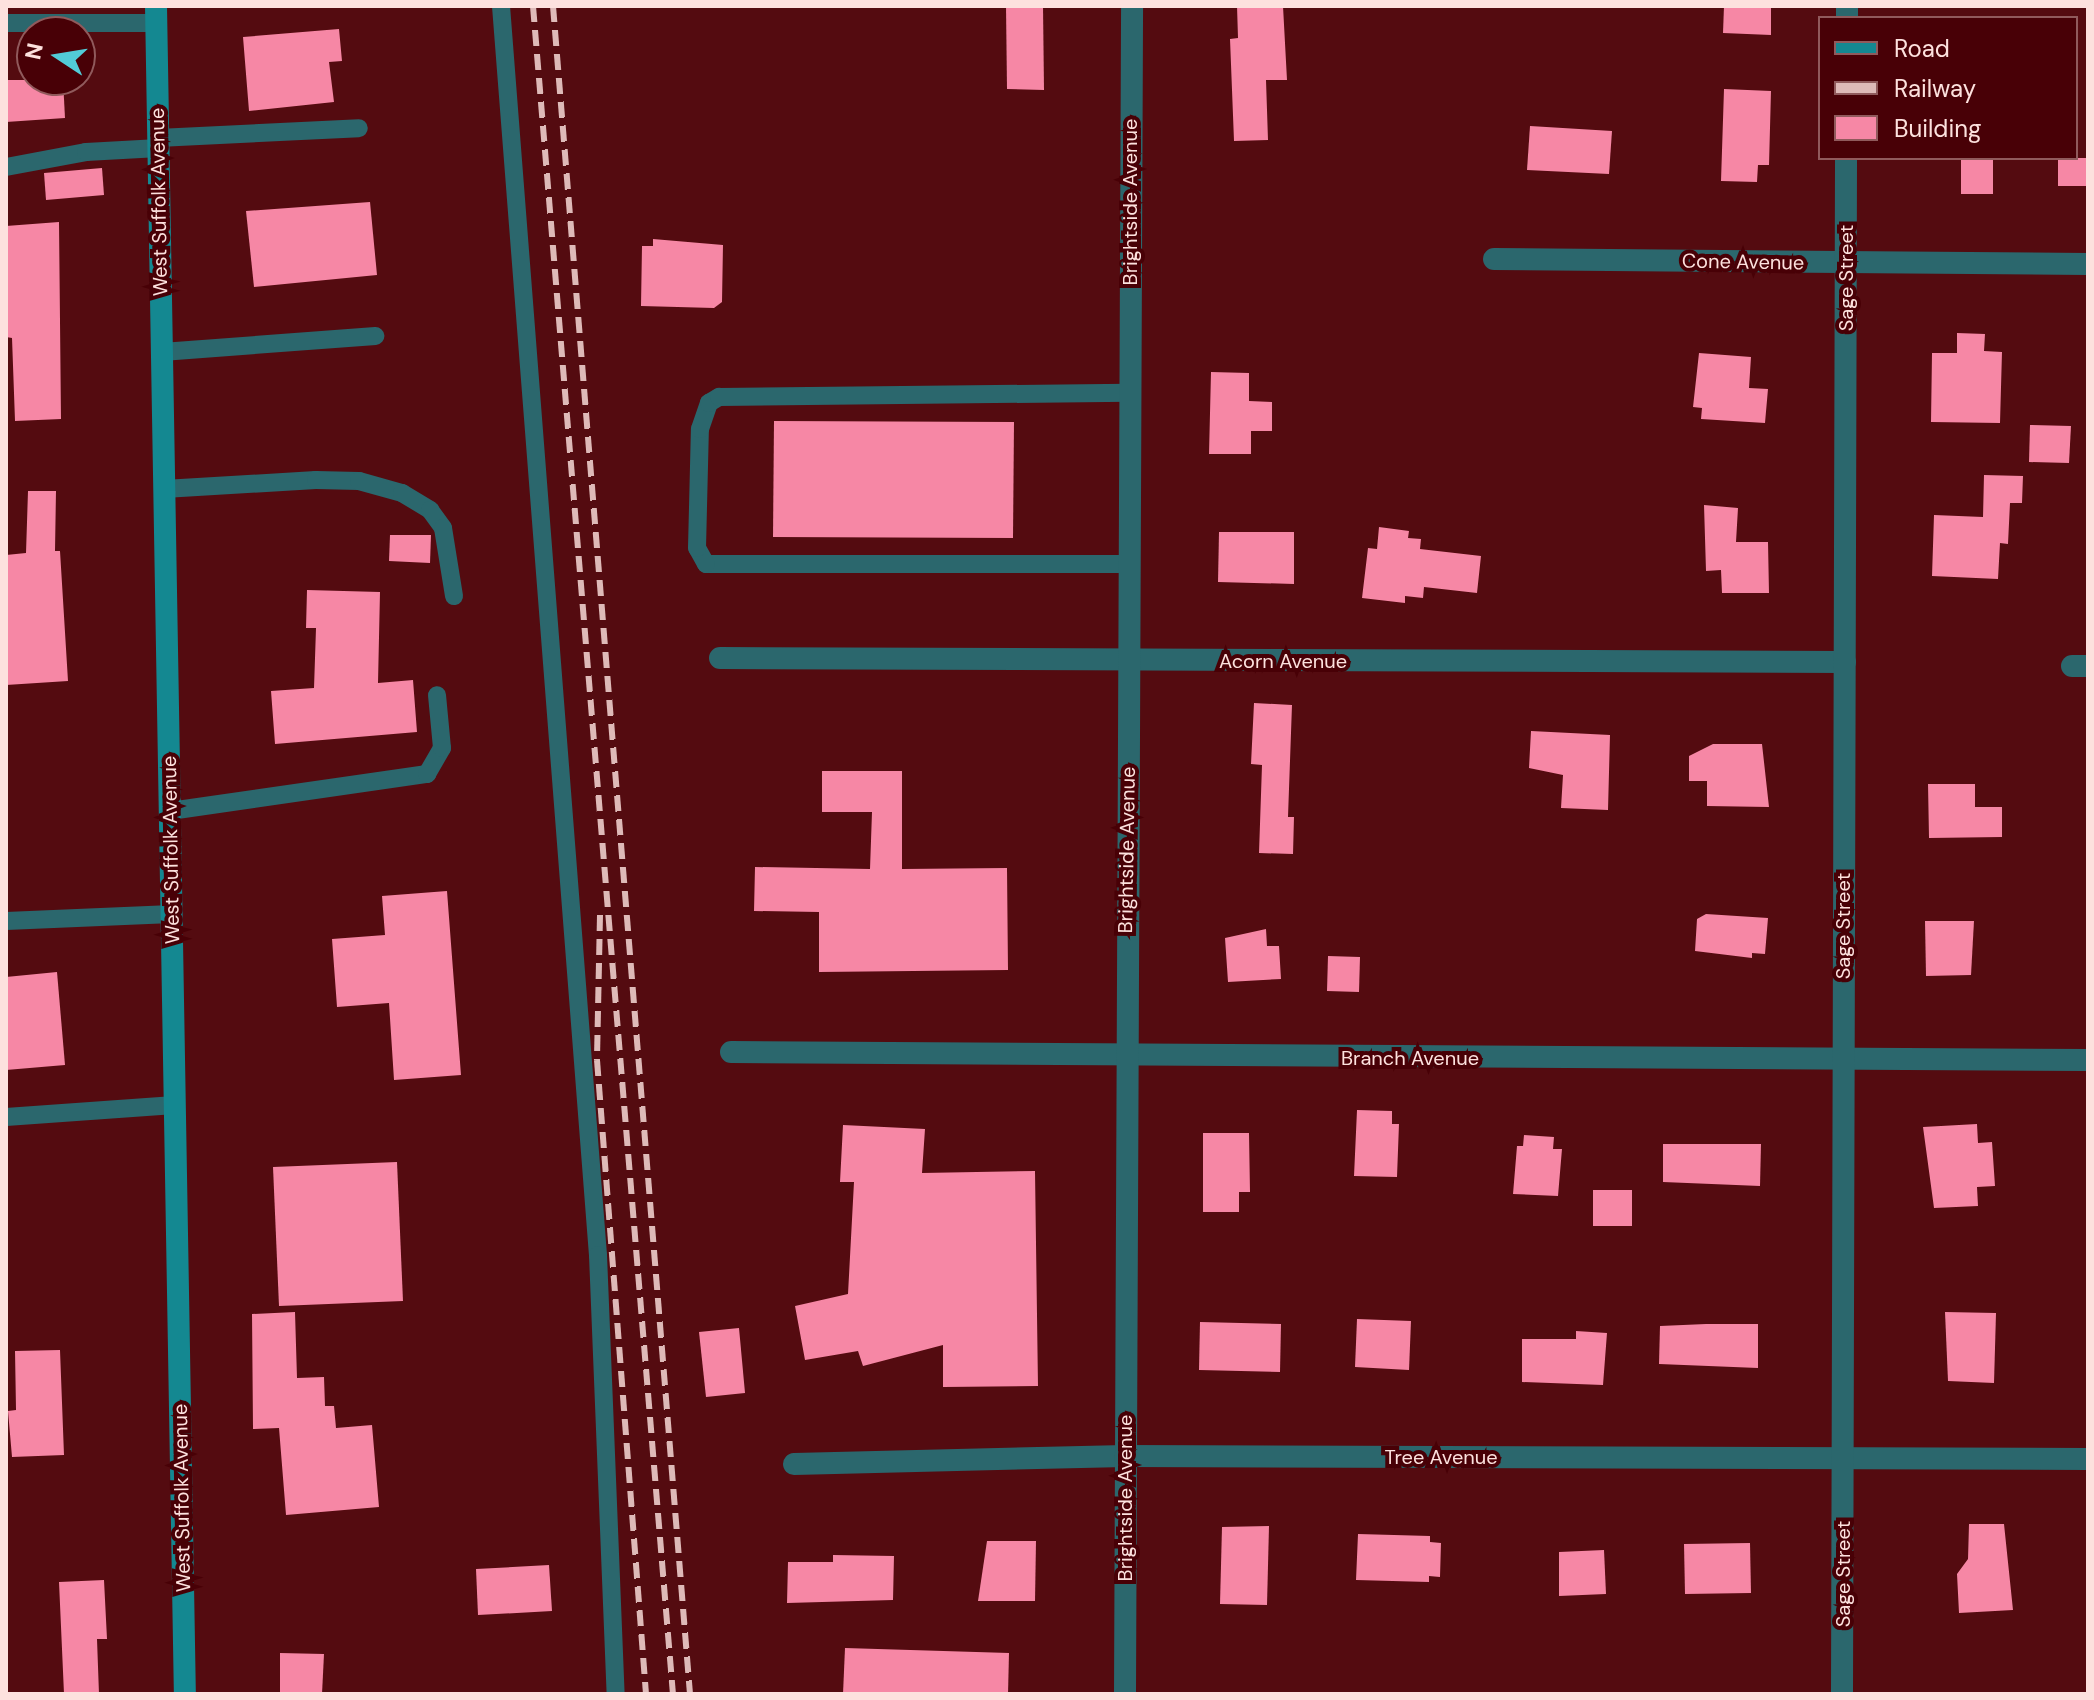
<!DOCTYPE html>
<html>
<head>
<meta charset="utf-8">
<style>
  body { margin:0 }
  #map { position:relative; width:2094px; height:1700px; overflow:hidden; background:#540b10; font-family:"DM Sans",sans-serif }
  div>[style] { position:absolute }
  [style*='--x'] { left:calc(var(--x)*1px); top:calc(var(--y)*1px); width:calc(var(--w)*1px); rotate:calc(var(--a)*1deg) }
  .building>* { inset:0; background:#f687a5 }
  .service>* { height:18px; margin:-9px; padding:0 9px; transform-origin:9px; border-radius:9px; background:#2b676d }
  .minor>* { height:22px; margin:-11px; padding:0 11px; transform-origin:11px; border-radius:11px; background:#2b676d }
  .secondary>* { height:22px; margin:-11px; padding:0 11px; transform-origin:11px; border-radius:11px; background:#148891 }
  .rail>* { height:6px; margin-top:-3px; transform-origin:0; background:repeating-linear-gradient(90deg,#debab8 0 16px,transparent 0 24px) }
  span { translate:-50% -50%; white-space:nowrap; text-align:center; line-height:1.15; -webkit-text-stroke:8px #480006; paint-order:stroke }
  .street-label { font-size:20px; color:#fde1de }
  .frame { position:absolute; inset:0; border:8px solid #fde1de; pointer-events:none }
  .legend { position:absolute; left:1818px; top:16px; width:260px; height:144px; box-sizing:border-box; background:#480006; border:2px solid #905a5c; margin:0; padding:10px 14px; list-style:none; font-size:24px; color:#fde1de }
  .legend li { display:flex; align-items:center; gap:16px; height:40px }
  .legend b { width:40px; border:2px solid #905a5c }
  .north { position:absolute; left:16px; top:16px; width:80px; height:80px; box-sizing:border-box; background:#480006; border:2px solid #905a5c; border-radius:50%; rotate:282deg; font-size:22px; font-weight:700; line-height:32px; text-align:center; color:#fde1de }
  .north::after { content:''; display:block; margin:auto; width:28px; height:36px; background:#52cbd7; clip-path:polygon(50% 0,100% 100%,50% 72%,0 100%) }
</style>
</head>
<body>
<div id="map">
  <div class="building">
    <i style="clip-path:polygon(1006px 6px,1043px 6px,1044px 90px,1007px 89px)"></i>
    <i style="clip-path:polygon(1237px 6px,1283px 6px,1287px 80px,1266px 80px,1268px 140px,1234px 141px,1230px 39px,1238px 38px)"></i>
    <i style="clip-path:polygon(1724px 6px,1771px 6px,1771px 35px,1723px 33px)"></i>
    <i style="clip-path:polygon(339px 29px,342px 61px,329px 62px,334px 102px,249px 111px,243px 37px)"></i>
    <i style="clip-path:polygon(6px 80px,63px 80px,65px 118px,6px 122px)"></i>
    <i style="clip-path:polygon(1724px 89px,1771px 91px,1769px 165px,1758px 165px,1757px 182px,1721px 181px)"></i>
    <i style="clip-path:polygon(1530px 126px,1612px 131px,1609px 174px,1527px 170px)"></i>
    <i style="clip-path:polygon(1961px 158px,1993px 158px,1993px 194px,1961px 194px)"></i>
    <i style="clip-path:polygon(2058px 158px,2088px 158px,2088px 186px,2058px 186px)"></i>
    <i style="clip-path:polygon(102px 168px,104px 195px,46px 200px,44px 173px)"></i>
    <i style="clip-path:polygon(370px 202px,377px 275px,254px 287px,246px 211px)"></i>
    <i style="clip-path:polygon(59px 222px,61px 419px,15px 421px,12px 338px,6px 337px,6px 226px)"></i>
    <i style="clip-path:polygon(653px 239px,723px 245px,722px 302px,714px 308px,641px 306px,642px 246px,653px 246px)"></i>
    <i style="clip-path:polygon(1957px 333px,1985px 334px,1984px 351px,2002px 352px,2000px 423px,1931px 422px,1932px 353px,1957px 353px)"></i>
    <i style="clip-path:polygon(1699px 353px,1751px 357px,1749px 388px,1768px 389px,1765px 423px,1701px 419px,1702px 408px,1693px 407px)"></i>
    <i style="clip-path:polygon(1211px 372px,1249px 373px,1249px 401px,1272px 402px,1272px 431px,1251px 431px,1251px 454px,1209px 454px)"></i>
    <i style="clip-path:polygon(774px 421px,1014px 422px,1013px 538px,773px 537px)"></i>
    <i style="clip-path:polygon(2030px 425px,2071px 426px,2069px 463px,2029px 462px)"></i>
    <i style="clip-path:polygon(1984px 475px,2023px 476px,2022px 503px,2010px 503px,2008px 544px,2000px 543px,1998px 579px,1932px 576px,1934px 515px,1983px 517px)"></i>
    <i style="clip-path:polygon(28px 491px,56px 491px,55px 551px,60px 551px,68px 681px,6px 685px,6px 555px,26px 553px)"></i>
    <i style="clip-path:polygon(1704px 505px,1738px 508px,1736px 542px,1768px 542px,1769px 593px,1722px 593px,1721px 570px,1706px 571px)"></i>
    <i style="clip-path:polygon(1379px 527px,1409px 531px,1408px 538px,1421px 539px,1420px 549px,1481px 556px,1477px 593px,1424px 587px,1423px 598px,1405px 596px,1405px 603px,1362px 598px,1368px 548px,1377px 549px)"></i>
    <i style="clip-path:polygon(1219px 532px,1294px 532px,1294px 584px,1218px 582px)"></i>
    <i style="clip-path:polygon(390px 535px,431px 535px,430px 563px,389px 561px)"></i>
    <i style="clip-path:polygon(307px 590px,380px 592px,378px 683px,413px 680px,417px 732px,275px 744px,271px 691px,314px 688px,316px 628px,306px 628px)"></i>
    <i style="clip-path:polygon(1254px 703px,1292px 705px,1288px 817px,1294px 817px,1293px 854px,1259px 853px,1262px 765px,1251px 764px)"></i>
    <i style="clip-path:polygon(1531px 731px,1610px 735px,1608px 810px,1561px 808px,1563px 775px,1529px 768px)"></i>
    <i style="clip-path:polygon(1713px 744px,1762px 744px,1769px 807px,1707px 806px,1707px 781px,1689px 781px,1689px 756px)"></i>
    <i style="clip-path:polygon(822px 771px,902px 771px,902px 869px,1007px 868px,1008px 970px,819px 972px,819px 912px,754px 911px,755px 867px,870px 869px,872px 812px,822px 812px)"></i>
    <i style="clip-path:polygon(1928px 784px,1975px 784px,1975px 807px,2002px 807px,2002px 837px,1929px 838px)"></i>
    <i style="clip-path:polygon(447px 891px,461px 1075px,394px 1080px,389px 1003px,337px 1007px,332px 939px,385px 935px,382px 896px)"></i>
    <i style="clip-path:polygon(1706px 914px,1768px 918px,1765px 954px,1752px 953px,1752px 958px,1695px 951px,1697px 919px)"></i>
    <i style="clip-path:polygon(1925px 921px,1974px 921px,1971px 975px,1926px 976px)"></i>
    <i style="clip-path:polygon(1266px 929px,1267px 946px,1279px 946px,1281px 979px,1228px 982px,1225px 938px)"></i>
    <i style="clip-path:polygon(1328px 956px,1360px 957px,1359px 992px,1327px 991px)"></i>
    <i style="clip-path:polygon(57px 972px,65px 1065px,6px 1070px,6px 977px)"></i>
    <i style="clip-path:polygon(1357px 1110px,1392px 1111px,1392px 1124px,1399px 1124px,1397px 1177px,1354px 1176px)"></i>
    <i style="clip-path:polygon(1977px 1124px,1978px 1143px,1992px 1142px,1995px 1186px,1977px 1187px,1978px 1206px,1934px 1208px,1923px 1127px)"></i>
    <i style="clip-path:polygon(843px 1125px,925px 1129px,922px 1173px,1035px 1171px,1038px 1386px,943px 1387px,943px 1345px,863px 1366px,858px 1351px,805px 1360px,795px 1306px,848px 1294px,854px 1182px,840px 1182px)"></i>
    <i style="clip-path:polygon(1203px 1133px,1249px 1133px,1250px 1192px,1239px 1192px,1239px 1212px,1203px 1212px)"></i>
    <i style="clip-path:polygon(1524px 1135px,1554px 1137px,1553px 1149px,1562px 1149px,1558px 1196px,1513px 1194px,1517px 1146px,1523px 1146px)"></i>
    <i style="clip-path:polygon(1663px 1144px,1761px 1144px,1760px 1186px,1663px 1182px)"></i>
    <i style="clip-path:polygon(397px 1162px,403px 1301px,279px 1306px,273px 1167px)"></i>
    <i style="clip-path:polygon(1593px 1190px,1632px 1190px,1632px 1226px,1593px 1226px)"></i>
    <i style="clip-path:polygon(295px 1312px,297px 1378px,324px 1377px,325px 1406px,334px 1406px,336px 1428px,372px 1425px,379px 1507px,286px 1515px,279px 1428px,253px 1429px,252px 1314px)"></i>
    <i style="clip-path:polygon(1945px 1312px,1996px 1313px,1994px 1383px,1948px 1381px)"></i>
    <i style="clip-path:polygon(1357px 1319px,1411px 1321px,1409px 1370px,1355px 1367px)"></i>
    <i style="clip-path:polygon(1200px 1322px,1281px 1324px,1280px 1372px,1199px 1370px)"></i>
    <i style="clip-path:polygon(1706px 1324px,1758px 1324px,1758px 1368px,1659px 1364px,1660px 1326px)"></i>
    <i style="clip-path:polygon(739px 1328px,745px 1393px,706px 1397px,699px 1332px)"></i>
    <i style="clip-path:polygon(1576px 1331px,1607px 1333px,1603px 1385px,1522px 1382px,1522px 1339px,1576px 1339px)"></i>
    <i style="clip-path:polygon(60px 1350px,64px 1455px,12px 1457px,8px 1411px,16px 1410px,15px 1351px)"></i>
    <i style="clip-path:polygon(1969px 1524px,2004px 1524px,2013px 1610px,1959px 1613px,1957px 1574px,1968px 1559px)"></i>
    <i style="clip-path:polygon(1269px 1526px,1267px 1605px,1220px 1604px,1222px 1527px)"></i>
    <i style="clip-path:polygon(1358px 1534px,1430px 1536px,1430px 1542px,1441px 1543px,1440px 1577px,1429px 1576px,1429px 1582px,1356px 1580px)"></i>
    <i style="clip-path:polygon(987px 1541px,1036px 1541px,1035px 1601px,978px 1601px)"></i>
    <i style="clip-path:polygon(1750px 1543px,1751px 1593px,1685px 1594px,1684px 1544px)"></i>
    <i style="clip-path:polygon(1604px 1550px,1606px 1594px,1559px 1596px,1559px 1552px)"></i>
    <i style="clip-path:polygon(833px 1555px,894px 1556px,893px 1600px,787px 1603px,788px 1562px,833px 1562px)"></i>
    <i style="clip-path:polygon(549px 1565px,552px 1611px,478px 1615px,476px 1569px)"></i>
    <i style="clip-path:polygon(104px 1580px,107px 1639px,97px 1639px,99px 1694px,64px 1694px,59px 1582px)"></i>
    <i style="clip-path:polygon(845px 1648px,1009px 1653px,1008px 1694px,843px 1694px)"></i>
    <i style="clip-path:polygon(280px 1653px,324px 1654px,322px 1694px,280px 1694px)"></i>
  </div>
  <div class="service">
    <i style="--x:501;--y:6;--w:1253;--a:85.56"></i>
    <i style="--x:598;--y:1255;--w:439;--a:87.7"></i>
    <i style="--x:6;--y:23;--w:150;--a:0"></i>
    <i style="--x:158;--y:138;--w:201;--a:-2.8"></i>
    <i style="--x:6;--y:167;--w:81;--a:-10.6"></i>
    <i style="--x:86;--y:152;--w:73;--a:-3.1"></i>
    <i style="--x:162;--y:352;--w:214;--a:-4.3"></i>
    <i style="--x:164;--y:489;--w:152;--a:-3.4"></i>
    <i style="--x:316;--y:480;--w:43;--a:1.3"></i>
    <i style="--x:359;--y:481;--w:45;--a:15.6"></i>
    <i style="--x:402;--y:493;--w:33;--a:31"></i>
    <i style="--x:430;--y:510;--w:22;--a:54"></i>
    <i style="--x:443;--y:528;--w:69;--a:80.8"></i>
    <i style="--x:1129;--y:564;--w:423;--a:180"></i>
    <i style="--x:706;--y:564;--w:18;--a:-119"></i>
    <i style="--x:697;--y:548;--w:119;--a:-88.6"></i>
    <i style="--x:700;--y:429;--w:28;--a:-71"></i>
    <i style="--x:709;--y:403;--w:12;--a:-31"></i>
    <i style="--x:719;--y:397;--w:410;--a:-0.6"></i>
    <i style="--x:170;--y:811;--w:260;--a:-8.2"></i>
    <i style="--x:427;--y:774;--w:30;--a:-60"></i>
    <i style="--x:442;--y:748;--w:53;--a:-95.4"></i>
    <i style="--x:6;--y:921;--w:166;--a:-2.4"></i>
    <i style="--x:6;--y:1117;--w:169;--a:-4.1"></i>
  </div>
  <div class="minor">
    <i style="--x:1847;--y:6;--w:12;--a:90"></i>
    <i style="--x:1494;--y:259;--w:594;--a:0.48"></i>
    <i style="--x:720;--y:658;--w:1125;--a:0.2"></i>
    <i style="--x:2072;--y:666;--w:16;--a:0"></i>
    <i style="--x:731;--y:1052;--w:1357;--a:0.34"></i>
    <i style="--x:794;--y:1464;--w:331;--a:-1.4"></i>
    <i style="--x:1125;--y:1456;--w:963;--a:0.18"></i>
    <i style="--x:1125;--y:1694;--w:1688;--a:-89.76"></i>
    <i style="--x:1842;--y:1694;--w:1536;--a:-89.85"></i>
  </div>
  <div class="secondary">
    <i style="--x:156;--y:6;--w:1688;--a:89.02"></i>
  </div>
  <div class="rail">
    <i style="--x:533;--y:6;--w:1694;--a:85.26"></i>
    <i style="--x:553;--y:6;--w:1694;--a:85.36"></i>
    <i style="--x:600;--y:915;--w:145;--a:91.2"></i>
    <i style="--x:597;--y:1060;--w:636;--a:85.58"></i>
  </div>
  <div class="street-label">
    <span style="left:159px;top:202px;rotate:-91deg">West Suffolk Avenue</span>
    <span style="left:1130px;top:202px;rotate:-90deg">Brightside Avenue</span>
    <span style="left:1743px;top:262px;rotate:1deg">Cone Avenue</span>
    <span style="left:1846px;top:278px;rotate:-90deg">Sage Street</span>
    <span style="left:1283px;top:661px">Acorn Avenue</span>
    <span style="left:171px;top:850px;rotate:-91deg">West Suffolk Avenue</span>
    <span style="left:1127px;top:850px;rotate:-89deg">Brightside Avenue</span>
    <span style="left:1843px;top:926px;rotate:-90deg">Sage Street</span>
    <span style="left:1410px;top:1058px">Branch Avenue</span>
    <span style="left:1441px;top:1457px">Tree Avenue</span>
    <span style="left:182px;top:1498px;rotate:-91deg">West Suffolk Avenue</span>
    <span style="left:1125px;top:1498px;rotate:-90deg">Brightside Avenue</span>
    <span style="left:1843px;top:1574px;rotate:-90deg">Sage Street</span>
  </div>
  <div class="frame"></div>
  <ul class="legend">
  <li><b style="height:10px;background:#148891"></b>Road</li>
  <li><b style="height:10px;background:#debab8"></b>Railway</li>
  <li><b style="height:22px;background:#f687a5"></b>Building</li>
  </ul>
  <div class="north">N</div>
</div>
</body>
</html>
